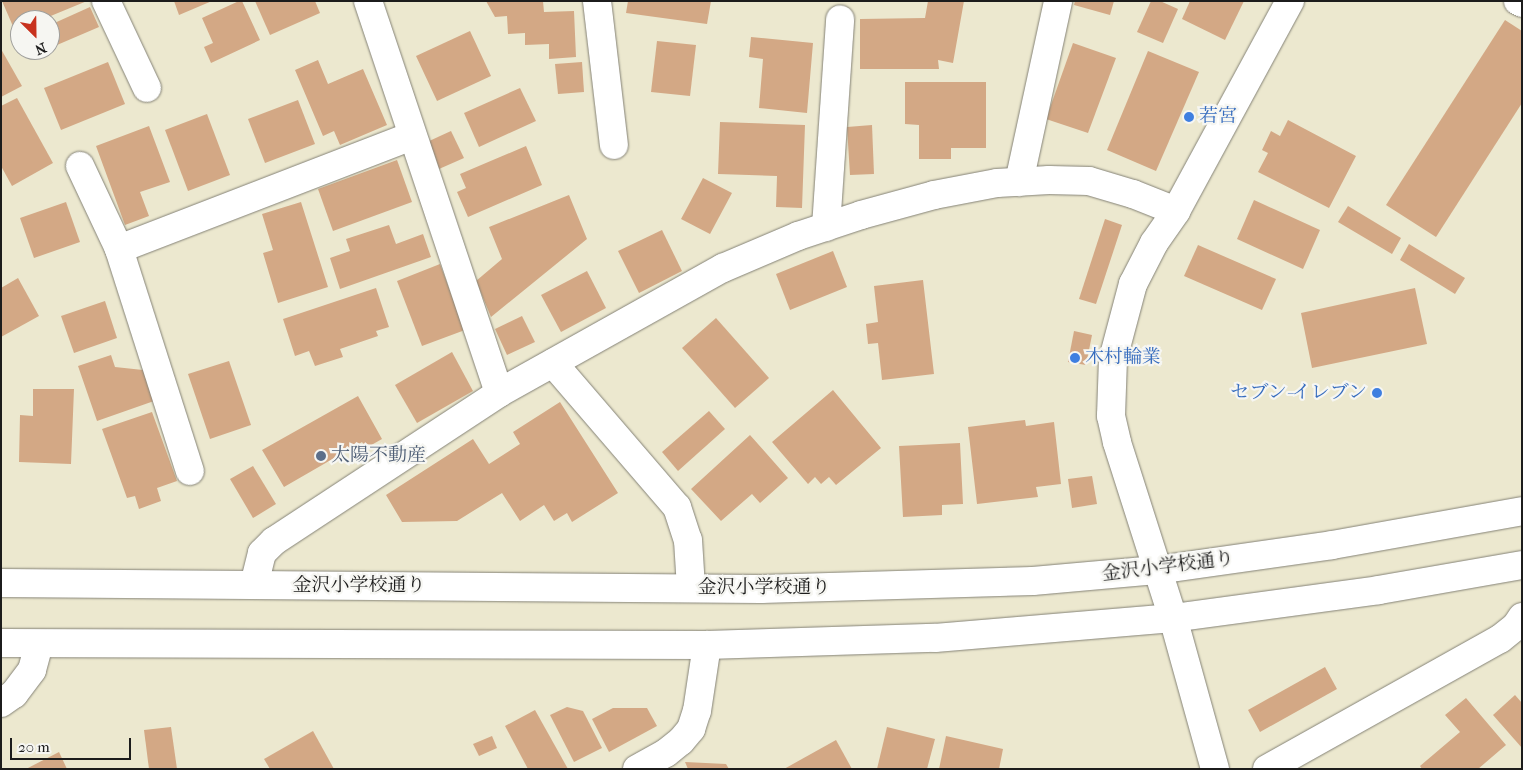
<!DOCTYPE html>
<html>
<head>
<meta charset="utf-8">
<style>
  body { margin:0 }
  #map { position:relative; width:1523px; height:770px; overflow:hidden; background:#ece8cf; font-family:"IM FELL French Canon","Noto Serif JP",serif }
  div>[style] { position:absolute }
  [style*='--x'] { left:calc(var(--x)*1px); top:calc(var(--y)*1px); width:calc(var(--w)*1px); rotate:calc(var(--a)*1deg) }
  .building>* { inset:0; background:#d3a885 }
  .roads { filter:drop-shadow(0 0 1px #848276) drop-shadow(0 0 1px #848276) }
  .minor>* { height:28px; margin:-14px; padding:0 14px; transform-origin:14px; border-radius:14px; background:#fff }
  .dots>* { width:14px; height:14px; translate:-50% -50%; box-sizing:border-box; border:2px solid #f6f6f2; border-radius:50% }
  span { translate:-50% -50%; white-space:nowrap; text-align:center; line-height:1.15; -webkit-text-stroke:4.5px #f6f6f2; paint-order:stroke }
  .shop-label { font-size:19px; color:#366cbe }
  .left { translate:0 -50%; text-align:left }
  .right { translate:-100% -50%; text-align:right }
  .service-label { font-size:19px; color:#4e5e75 }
  .street-label { font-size:19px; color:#1c1c1c }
  .frame { position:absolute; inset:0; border:2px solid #1c1c1c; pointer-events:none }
  .north { position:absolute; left:10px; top:10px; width:50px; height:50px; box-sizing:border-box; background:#f6f6f2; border:1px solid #9f9f9c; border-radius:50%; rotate:157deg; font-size:14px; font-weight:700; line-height:20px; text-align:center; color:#1c1c1c }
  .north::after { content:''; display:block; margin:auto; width:18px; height:22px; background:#c8321e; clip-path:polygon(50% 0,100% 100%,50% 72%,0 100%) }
  .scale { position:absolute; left:10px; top:738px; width:121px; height:22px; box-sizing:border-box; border:2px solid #1c1c1c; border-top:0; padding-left:6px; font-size:15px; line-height:18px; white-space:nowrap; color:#1c1c1c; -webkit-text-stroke:4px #f6f6f2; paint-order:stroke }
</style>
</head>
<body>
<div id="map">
  <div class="building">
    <i style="clip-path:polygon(2px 1px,87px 1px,41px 20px,20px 20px,20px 29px,15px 31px)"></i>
    <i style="clip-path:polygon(174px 1px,212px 1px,179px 15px)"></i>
    <i style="clip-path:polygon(239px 1px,242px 1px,260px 40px,211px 63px,204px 47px,213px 43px,202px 18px)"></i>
    <i style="clip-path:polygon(255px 1px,315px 1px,320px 13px,270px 35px)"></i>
    <i style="clip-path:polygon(486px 1px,543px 1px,544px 12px,574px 11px,576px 57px,549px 59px,549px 44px,525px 45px,525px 33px,508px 34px,507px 16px,495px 17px)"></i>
    <i style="clip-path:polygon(628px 1px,711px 1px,707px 24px,626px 13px)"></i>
    <i style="clip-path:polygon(928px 1px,964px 1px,953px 63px,938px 60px,939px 69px,860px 69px,860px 19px,925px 18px)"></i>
    <i style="clip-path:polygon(1075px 1px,1114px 1px,1110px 15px,1074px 5px)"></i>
    <i style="clip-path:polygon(1151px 1px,1160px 1px,1178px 9px,1163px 43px,1137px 32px)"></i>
    <i style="clip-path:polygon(1190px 1px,1244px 1px,1225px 40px,1182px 19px)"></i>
    <i style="clip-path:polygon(90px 7px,99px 27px,50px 48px,50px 25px)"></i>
    <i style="clip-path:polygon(1505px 20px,1522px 31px,1522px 103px,1436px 237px,1386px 205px)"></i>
    <i style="clip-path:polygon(470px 31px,491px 76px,437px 101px,416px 56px)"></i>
    <i style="clip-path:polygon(751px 37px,813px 43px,807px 113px,759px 108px,763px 59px,749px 57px)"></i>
    <i style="clip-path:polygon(657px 41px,696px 45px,690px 96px,651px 92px)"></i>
    <i style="clip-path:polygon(1073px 43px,1116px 58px,1088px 133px,1046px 119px)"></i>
    <i style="clip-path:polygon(1px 49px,22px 86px,1px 97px)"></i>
    <i style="clip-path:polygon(1148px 51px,1199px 72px,1156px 171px,1107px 150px)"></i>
    <i style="clip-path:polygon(318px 60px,328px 84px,363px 69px,387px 125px,340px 145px,334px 131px,323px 136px,295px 70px)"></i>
    <i style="clip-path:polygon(108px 62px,125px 104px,61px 130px,44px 88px)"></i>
    <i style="clip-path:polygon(582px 62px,584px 92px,558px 94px,555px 64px)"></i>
    <i style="clip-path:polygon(905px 82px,986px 82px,986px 148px,951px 148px,951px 159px,919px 159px,919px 125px,905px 124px)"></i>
    <i style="clip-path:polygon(520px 88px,536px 121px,479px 147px,464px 113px)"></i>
    <i style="clip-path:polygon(17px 98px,53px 163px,12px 186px,1px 166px,1px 106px)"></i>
    <i style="clip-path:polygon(298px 100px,315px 144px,265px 163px,248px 119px)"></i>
    <i style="clip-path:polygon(207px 114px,230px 175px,188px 191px,165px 130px)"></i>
    <i style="clip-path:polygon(1288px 120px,1356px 156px,1329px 208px,1258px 172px,1268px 153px,1262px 150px,1271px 131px,1280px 136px)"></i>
    <i style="clip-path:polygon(720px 122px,805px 125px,802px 208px,776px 207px,777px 176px,718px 174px)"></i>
    <i style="clip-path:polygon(872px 125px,874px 174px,850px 175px,847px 127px)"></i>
    <i style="clip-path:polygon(149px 126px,170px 182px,140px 192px,149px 216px,125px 225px,96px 146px)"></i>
    <i style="clip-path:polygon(451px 131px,464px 158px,439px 169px,427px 142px)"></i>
    <i style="clip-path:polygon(526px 146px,542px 185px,468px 217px,457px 192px,466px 188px,460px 174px)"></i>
    <i style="clip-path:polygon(397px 160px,412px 202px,333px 231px,318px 189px)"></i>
    <i style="clip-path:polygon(703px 178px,732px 193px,710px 234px,681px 219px)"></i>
    <i style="clip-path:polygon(569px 195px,587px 239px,491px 317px,476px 281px,502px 259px,489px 227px)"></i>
    <i style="clip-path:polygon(1254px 200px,1320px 230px,1303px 269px,1237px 239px)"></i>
    <i style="clip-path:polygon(66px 202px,80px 242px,34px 258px,20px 218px)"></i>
    <i style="clip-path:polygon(301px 202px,328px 287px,278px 303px,263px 253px,273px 250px,262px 214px)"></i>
    <i style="clip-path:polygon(1348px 206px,1401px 238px,1392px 254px,1338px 222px)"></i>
    <i style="clip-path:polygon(1105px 219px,1122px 225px,1096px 304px,1079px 299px)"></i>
    <i style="clip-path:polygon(389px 225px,396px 244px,423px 234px,431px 257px,340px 289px,330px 258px,350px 251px,346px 239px)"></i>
    <i style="clip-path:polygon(662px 230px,682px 271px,639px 293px,618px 251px)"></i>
    <i style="clip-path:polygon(1409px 244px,1465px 278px,1455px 294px,1400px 260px)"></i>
    <i style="clip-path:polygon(1198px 245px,1276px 279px,1262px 310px,1184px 276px)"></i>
    <i style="clip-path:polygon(833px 251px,847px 287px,790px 310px,776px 274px)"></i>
    <i style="clip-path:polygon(440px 264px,465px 330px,422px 346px,397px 281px)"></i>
    <i style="clip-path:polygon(587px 271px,606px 308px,561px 332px,541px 295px)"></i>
    <i style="clip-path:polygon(18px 278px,39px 316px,1px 337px,1px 288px)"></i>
    <i style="clip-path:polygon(923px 280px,934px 374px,882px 380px,878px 343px,868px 344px,866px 324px,878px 322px,874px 286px)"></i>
    <i style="clip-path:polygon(376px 288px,389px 327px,376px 331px,378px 336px,340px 349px,343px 357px,315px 366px,309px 351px,295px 356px,283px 319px)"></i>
    <i style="clip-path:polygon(1415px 288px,1427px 344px,1312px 368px,1301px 313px)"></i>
    <i style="clip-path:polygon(105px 301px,117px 338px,74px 353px,61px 316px)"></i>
    <i style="clip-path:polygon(522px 316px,535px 342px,507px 355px,495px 329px)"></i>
    <i style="clip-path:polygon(716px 318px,769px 378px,735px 408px,682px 348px)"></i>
    <i style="clip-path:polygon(1074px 331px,1092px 335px,1086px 365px,1068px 362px)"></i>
    <i style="clip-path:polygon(452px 352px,473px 391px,417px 423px,395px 385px)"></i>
    <i style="clip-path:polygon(111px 355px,115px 367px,143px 370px,154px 401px,97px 421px,78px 366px)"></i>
    <i style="clip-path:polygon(229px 361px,251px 425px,210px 439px,188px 374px)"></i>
    <i style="clip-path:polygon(33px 389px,74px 389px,71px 464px,19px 462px,20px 415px,33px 416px)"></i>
    <i style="clip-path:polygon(833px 390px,881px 448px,836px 485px,829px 477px,821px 484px,815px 477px,808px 484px,772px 442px)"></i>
    <i style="clip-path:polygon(358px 396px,382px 439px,366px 448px,362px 442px,284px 487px,262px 450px)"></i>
    <i style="clip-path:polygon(560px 402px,618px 493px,572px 522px,567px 513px,554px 521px,544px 505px,520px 521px,502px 493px,457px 521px,402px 522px,386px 495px,473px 439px,489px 464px,520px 444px,513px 432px)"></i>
    <i style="clip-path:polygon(709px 411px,725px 429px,678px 471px,662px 452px)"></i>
    <i style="clip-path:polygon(152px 412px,177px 481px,157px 488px,161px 501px,139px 509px,135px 496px,127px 498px,102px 429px)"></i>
    <i style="clip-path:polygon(1025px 420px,1026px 426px,1054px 422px,1061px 484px,1036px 487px,1038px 497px,977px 504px,968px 427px)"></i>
    <i style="clip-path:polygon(750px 435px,788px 478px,760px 503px,752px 494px,721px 521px,691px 489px)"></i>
    <i style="clip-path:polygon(960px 443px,963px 504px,942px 505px,942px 515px,903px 517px,899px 446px)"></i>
    <i style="clip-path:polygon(253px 466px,276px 504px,253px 518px,230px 479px)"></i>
    <i style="clip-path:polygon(1092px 476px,1097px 504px,1072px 508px,1068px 479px)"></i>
    <i style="clip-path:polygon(1325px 667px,1337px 689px,1260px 732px,1248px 710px)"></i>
    <i style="clip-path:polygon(1515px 695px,1522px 703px,1522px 748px,1493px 715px)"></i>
    <i style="clip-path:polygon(1466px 698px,1506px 745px,1478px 769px,1422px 769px,1420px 766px,1460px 732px,1445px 715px)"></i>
    <i style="clip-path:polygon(567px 707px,583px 711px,602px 748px,574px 762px,550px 715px)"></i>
    <i style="clip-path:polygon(613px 708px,647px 708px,657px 726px,609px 752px,592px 719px)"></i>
    <i style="clip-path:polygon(535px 710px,568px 769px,528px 769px,505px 726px)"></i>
    <i style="clip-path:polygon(171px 727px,177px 769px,149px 769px,144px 730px)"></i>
    <i style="clip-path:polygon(887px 727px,935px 739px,927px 769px,877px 769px)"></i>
    <i style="clip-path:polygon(313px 731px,334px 769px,270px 769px,264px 759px)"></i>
    <i style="clip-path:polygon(492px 736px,497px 748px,479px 756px,473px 744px)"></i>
    <i style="clip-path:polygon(946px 736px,1003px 749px,999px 769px,939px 769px)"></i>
    <i style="clip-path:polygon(836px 740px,852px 769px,784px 769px)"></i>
    <i style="clip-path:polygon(59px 752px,67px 769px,26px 769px)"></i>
    <i style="clip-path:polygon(685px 762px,726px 764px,729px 769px,688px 769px)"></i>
  </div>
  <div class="roads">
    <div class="minor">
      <i style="--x:106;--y:1;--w:96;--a:64.8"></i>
      <i style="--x:368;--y:1;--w:413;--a:71.5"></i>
      <i style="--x:597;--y:1;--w:145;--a:83.3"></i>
      <i style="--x:1518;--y:1;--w:4;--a:27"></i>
      <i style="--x:80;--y:166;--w:92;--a:64.8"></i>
      <i style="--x:119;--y:249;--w:233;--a:72.3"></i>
      <i style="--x:1019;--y:182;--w:185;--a:-77.8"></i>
      <i style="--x:826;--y:227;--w:208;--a:-86.1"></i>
      <i style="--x:119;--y:249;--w:314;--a:-21.1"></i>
      <i style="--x:553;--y:363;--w:190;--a:49.3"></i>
      <i style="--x:677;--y:507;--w:35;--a:72"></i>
      <i style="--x:688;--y:540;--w:48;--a:86.4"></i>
      <i style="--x:1;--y:583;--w:760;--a:0.45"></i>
      <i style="--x:761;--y:589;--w:272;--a:-1.7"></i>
      <i style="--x:1033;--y:581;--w:124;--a:-5.1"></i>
      <i style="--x:1157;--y:570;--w:177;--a:-8.1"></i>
      <i style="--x:1332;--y:545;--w:193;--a:-10.1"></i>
      <i style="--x:254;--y:585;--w:33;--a:-76"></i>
      <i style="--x:262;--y:553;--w:17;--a:-45"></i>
      <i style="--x:274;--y:541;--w:269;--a:-33.3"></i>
      <i style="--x:499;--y:393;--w:257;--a:-29.2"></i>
      <i style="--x:723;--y:268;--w:82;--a:-23.1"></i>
      <i style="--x:798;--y:236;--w:66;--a:-18.4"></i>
      <i style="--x:861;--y:215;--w:76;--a:-15.3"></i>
      <i style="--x:934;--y:195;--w:64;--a:-10.8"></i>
      <i style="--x:997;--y:183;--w:52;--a:-3.3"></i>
      <i style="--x:1049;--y:180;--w:40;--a:1.4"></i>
      <i style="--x:1089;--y:181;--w:46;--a:16.5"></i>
      <i style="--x:1133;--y:194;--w:46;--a:21.6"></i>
      <i style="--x:1;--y:643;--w:706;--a:0.16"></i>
      <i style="--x:707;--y:645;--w:228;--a:-1.8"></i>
      <i style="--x:935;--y:638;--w:239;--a:-4.8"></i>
      <i style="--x:1173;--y:618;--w:208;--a:-7.7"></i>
      <i style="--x:1379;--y:590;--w:145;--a:-9.9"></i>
      <i style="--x:1;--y:703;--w:16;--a:-35"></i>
      <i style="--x:14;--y:694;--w:30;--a:-53"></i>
      <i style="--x:32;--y:670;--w:27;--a:-75"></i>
      <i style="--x:637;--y:769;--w:33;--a:-29"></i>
      <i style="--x:666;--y:753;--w:19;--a:-39"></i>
      <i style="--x:681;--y:741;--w:16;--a:-50"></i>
      <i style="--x:691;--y:729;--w:19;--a:-72"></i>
      <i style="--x:697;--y:711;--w:67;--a:-81.4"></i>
      <i style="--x:1215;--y:769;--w:157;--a:-105.5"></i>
      <i style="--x:1173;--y:618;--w:185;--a:-107.7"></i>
      <i style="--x:1117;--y:442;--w:27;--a:-103"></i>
      <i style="--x:1111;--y:416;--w:57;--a:-88"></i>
      <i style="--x:1113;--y:359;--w:78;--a:-75.1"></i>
      <i style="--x:1133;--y:284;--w:46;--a:-62.9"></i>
      <i style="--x:1154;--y:243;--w:39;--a:-55"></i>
      <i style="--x:1176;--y:211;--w:239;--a:-61.5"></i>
      <i style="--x:1267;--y:769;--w:267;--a:-29.2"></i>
      <i style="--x:1500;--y:639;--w:21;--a:-39"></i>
      <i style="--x:1516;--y:626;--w:11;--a:-56"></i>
    </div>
  </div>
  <div class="dots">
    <i style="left:1189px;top:117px;background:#3f7fe0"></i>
    <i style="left:1075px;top:358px;background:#3f7fe0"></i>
    <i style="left:1377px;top:393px;background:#3f7fe0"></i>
    <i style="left:321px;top:456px;background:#5c6f8a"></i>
  </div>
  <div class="shop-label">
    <span class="left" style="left:1199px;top:117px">若宮</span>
    <span class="left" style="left:1085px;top:358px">木村輪業</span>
    <span class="right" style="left:1367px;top:393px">セブン-イレブン</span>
  </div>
  <div class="service-label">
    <span class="left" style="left:331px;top:456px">太陽不動産</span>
  </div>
  <div class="street-label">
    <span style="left:1168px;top:567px;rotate:-7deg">金沢小学校通り</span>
    <span style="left:359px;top:586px">金沢小学校通り</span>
    <span style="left:764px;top:588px">金沢小学校通り</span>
  </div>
  <div class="frame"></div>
  <div class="north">N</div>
  <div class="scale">20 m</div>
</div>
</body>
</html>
